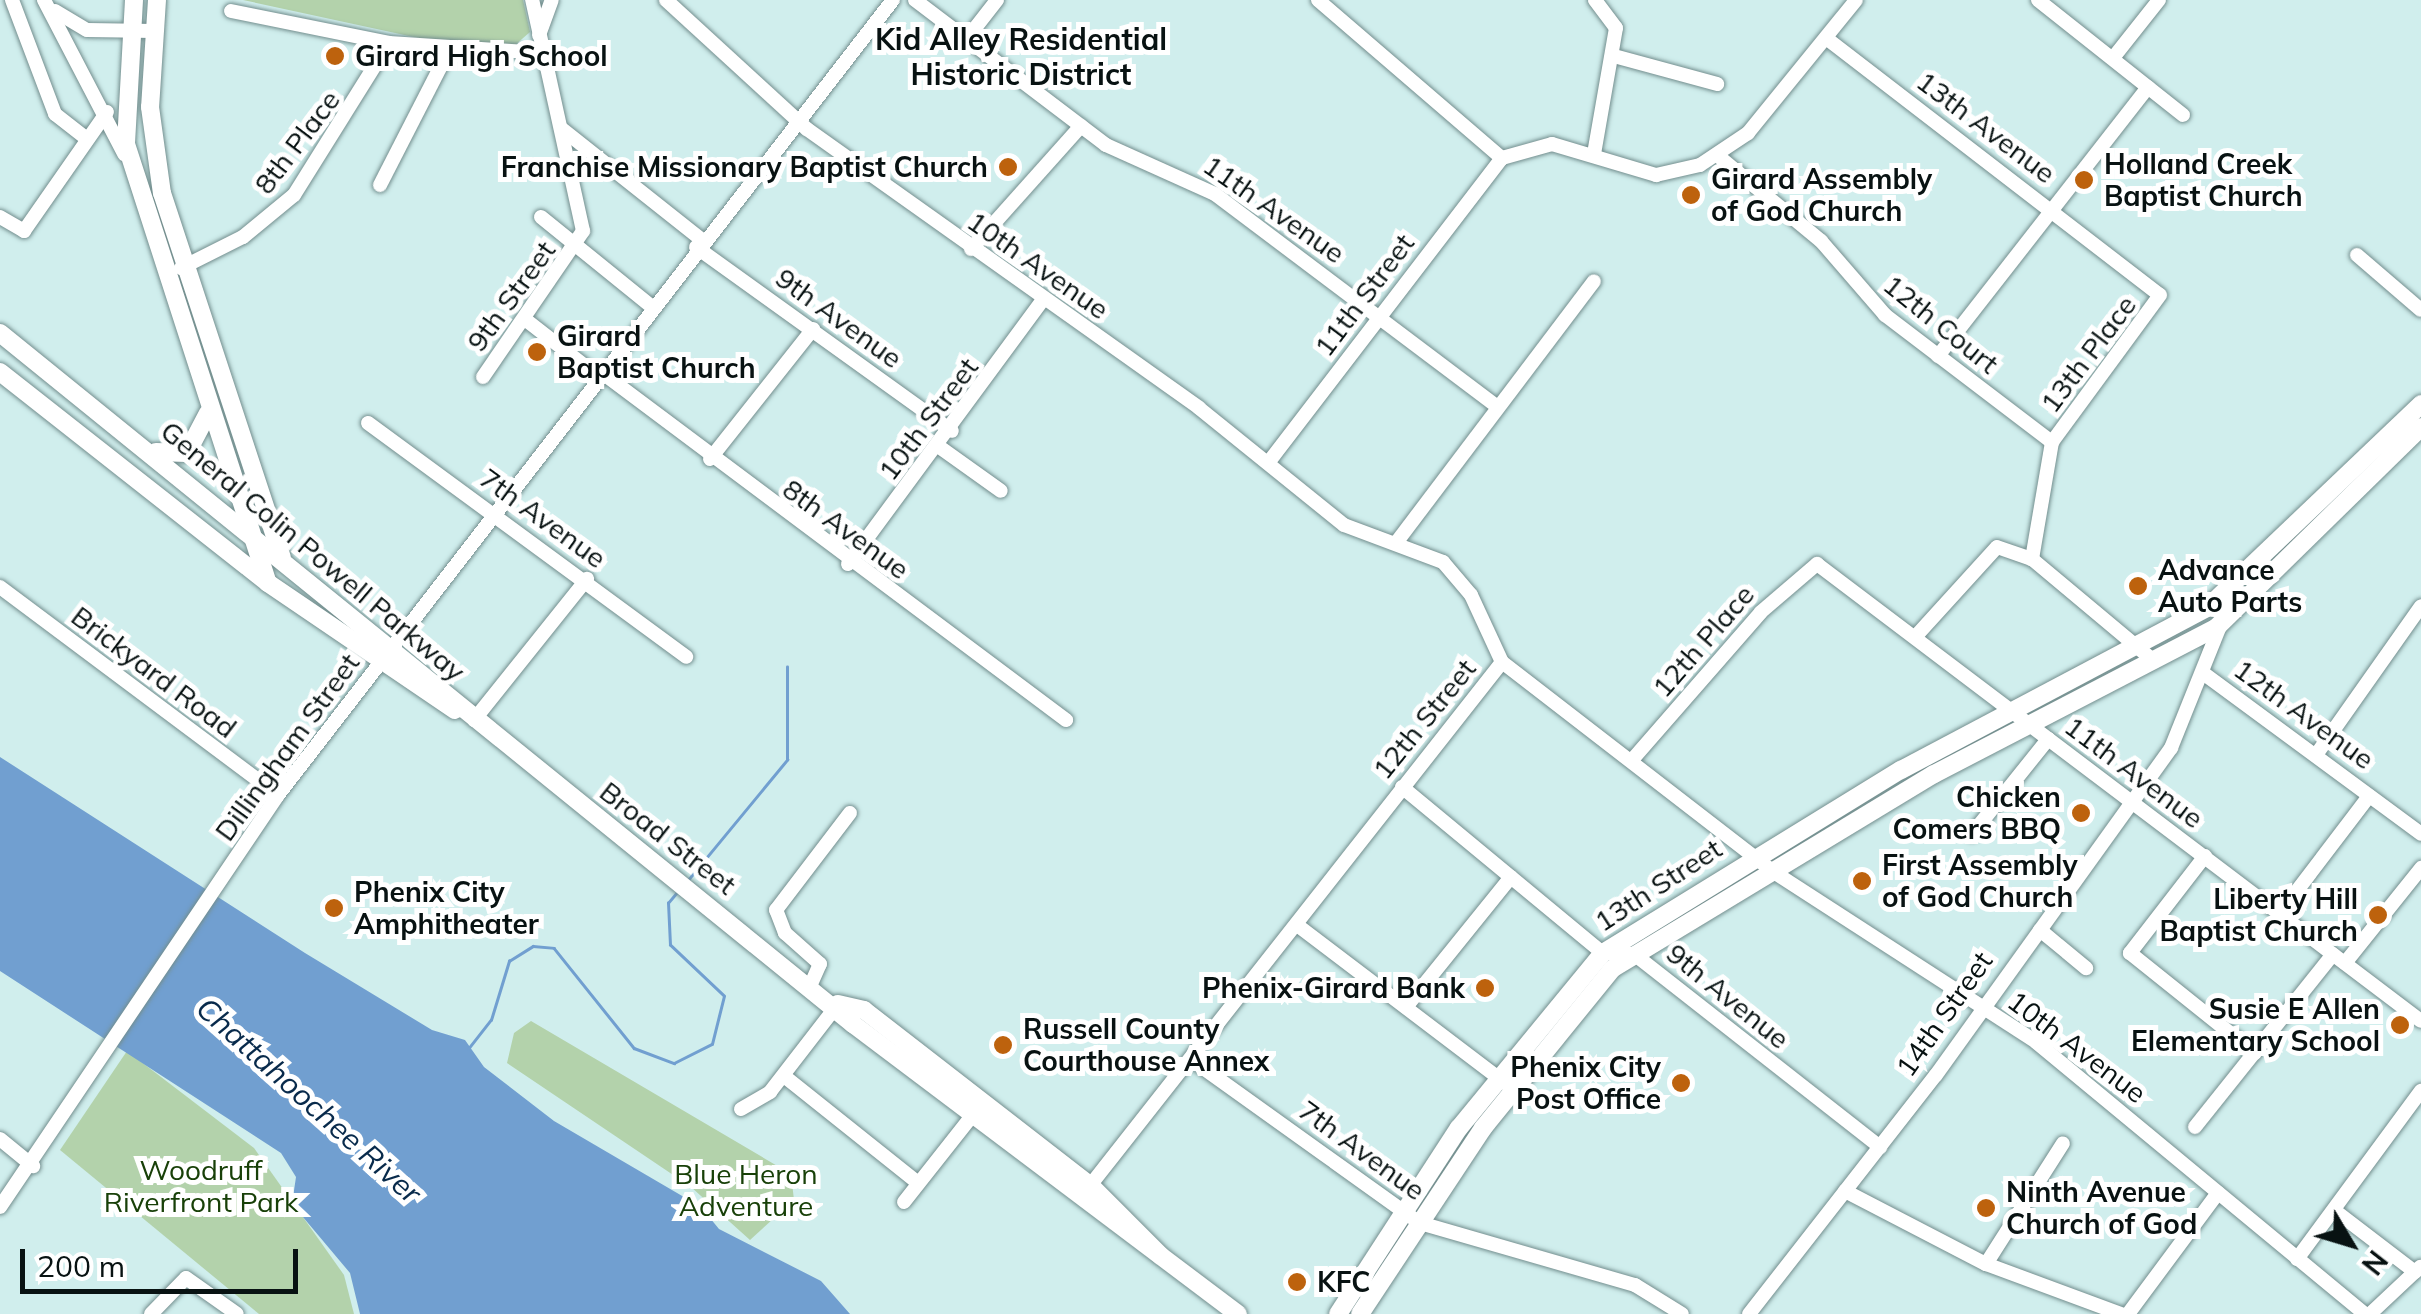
<!DOCTYPE html>
<html>
<head>
<meta charset="utf-8">
<style>
  body { margin:0 }
  #map { position:relative; width:2421px; height:1314px; overflow:hidden; background:#d0eeed; font-family:Mulish,sans-serif }
  div>[style] { position:absolute }
  [style*='--x'] { left:calc(var(--x)*1px); top:calc(var(--y)*1px); width:calc(var(--w)*1px); rotate:calc(var(--a)*1deg) }
  .green>* { inset:0; background:#b3d2ab }
  .water>* { inset:0; background:#719fd0 }
  .stream>* { height:2.5px; margin:-1.25px; padding:0 1.25px; transform-origin:1.25px; border-radius:1.25px; background:#719fd0 }
  .roads { filter:drop-shadow(0 0 2px #738e8e) drop-shadow(0 0 2px #738e8e) }
  .minor>* { height:14px; margin:-7px; padding:0 7px; transform-origin:7px; border-radius:7px; background:#fff }
  .major>* { height:18px; margin:-9px; padding:0 9px; transform-origin:9px; border-radius:9px; background:#fff }
  .dots>* { width:28px; height:28px; translate:-50% -50%; box-sizing:border-box; border:5px solid #fff; border-radius:50% }
  span { translate:-50% -50%; white-space:nowrap; text-align:center; line-height:1.15; -webkit-text-stroke:10px #fff; paint-order:stroke }
  .poi-label { font-size:28px; color:#081212; font-weight:700 }
  .left { translate:0 -50%; text-align:left }
  .right { translate:-100% -50%; text-align:right }
  .street-label { font-size:28px; color:#081212 }
  .park-label { font-size:28px; color:#184008 }
  .neighbourhood-label { font-size:30px; color:#081212; font-weight:700 }
  .water-label { font-size:30px; color:#082a4b; font-style:italic }
  .north { position:absolute; left:2301px; top:1194px; width:100px; height:100px; -webkit-text-stroke:8px #fff; paint-order:stroke; rotate:128deg; font-size:28px; font-weight:700; line-height:40px; text-align:center; color:#081212 }
  .north::after { content:''; display:block; margin:auto; width:35px; height:45px; background:#081212; clip-path:polygon(50% 0,100% 100%,50% 72%,0 100%) }
  .scale { position:absolute; left:20px; top:1249px; width:278px; height:45px; box-sizing:border-box; border:5px solid #081212; border-top:0; padding-left:12px; font-size:30px; line-height:35px; white-space:nowrap; color:#081212; -webkit-text-stroke:8px #fff; paint-order:stroke }
</style>
</head>
<body>
<div id="map">
  <div class="green">
    <i style="clip-path:polygon(243px 0,523px 0,530px 32px,514px 46px,446px 44px)"></i>
    <i style="clip-path:polygon(531px 1021px,791px 1174px,794px 1200px,750px 1240px,691px 1187px,507px 1063px,514px 1033px)"></i>
    <i style="clip-path:polygon(127px 1051px,254px 1148px,344px 1275px,354px 1314px,259px 1314px,60px 1150px)"></i>
  </div>
  <div class="water">
    <i style="clip-path:polygon(0 757px,305px 953px,432px 1030px,465px 1040px,484px 1067px,554px 1121px,701px 1207px,719px 1229px,821px 1281px,850px 1314px,360px 1314px,350px 1273px,292px 1204px,296px 1177px,281px 1153px,0 971px)"></i>
  </div>
  <div class="stream">
    <i style="--x:688;--y:880;--w:156;--a:-50.5"></i>
    <i style="--x:787;--y:760;--w:93;--a:-90"></i>
    <i style="--x:468;--y:1049;--w:37;--a:-52"></i>
    <i style="--x:491;--y:1020;--w:62;--a:-73"></i>
    <i style="--x:509;--y:961;--w:28;--a:-32"></i>
    <i style="--x:533;--y:946;--w:21;--a:5"></i>
    <i style="--x:554;--y:948;--w:128;--a:51.3"></i>
    <i style="--x:634;--y:1048;--w:43;--a:20.6"></i>
    <i style="--x:674;--y:1063;--w:42;--a:-26.6"></i>
    <i style="--x:712;--y:1044;--w:49;--a:-76"></i>
    <i style="--x:724;--y:996;--w:74;--a:-136.6"></i>
    <i style="--x:670;--y:945;--w:42;--a:-92.7"></i>
    <i style="--x:668;--y:903;--w:17;--a:-50"></i>
  </div>
  <div class="roads">
    <div class="minor">
      <i style="--x:12;--y:0;--w:122;--a:69.3"></i>
      <i style="--x:55;--y:114;--w:39;--a:38"></i>
      <i style="--x:44;--y:0;--w:174;--a:62.5"></i>
      <i style="--x:666;--y:0;--w:191;--a:42.5"></i>
      <i style="--x:807;--y:129;--w:481;--a:35.4"></i>
      <i style="--x:1199;--y:408;--w:186;--a:38.9"></i>
      <i style="--x:1344;--y:525;--w:106;--a:20.5"></i>
      <i style="--x:1443;--y:562;--w:43;--a:49.7"></i>
      <i style="--x:1471;--y:595;--w:74;--a:65.2"></i>
      <i style="--x:1502;--y:662;--w:341;--a:37.7"></i>
      <i style="--x:1772;--y:871;--w:315;--a:32.9"></i>
      <i style="--x:2036;--y:1042;--w:427;--a:39.6"></i>
      <i style="--x:915;--y:0;--w:240;--a:37.2"></i>
      <i style="--x:1106;--y:145;--w:120;--a:24.2"></i>
      <i style="--x:1215;--y:194;--w:354;--a:37"></i>
      <i style="--x:1318;--y:0;--w:243;--a:40.7"></i>
      <i style="--x:2038;--y:0;--w:185;--a:38.4"></i>
      <i style="--x:55;--y:11;--w:37;--a:31"></i>
      <i style="--x:87;--y:30;--w:67;--a:0.9"></i>
      <i style="--x:231;--y:11;--w:161;--a:11.4"></i>
      <i style="--x:389;--y:43;--w:153;--a:3.7"></i>
      <i style="--x:539;--y:35;--w:37;--a:-70"></i>
      <i style="--x:1826;--y:38;--w:421;--a:37.6"></i>
      <i style="--x:2160;--y:295;--w:182;--a:126.3"></i>
      <i style="--x:2052;--y:442;--w:119;--a:99.7"></i>
      <i style="--x:965;--y:41;--w:52;--a:-52"></i>
      <i style="--x:1614;--y:56;--w:107;--a:15.2"></i>
      <i style="--x:2113;--y:58;--w:74;--a:-51.6"></i>
      <i style="--x:562;--y:129;--w:177;--a:38.4"></i>
      <i style="--x:1594;--y:154;--w:128;--a:-80.1"></i>
      <i style="--x:1616;--y:28;--w:35;--a:-127"></i>
      <i style="--x:1717;--y:155;--w:135;--a:39.6"></i>
      <i style="--x:1821;--y:241;--w:98;--a:49.1"></i>
      <i style="--x:1885;--y:315;--w:210;--a:37.3"></i>
      <i style="--x:380;--y:185;--w:152;--a:-62.9"></i>
      <i style="--x:0;--y:217;--w:28;--a:30"></i>
      <i style="--x:24;--y:231;--w:145;--a:-55.1"></i>
      <i style="--x:541;--y:217;--w:143;--a:39"></i>
      <i style="--x:696;--y:247;--w:315;--a:35.7"></i>
      <i style="--x:971;--y:249;--w:165;--a:-48.2"></i>
      <i style="--x:2357;--y:255;--w:84;--a:40.7"></i>
      <i style="--x:181;--y:268;--w:69;--a:-26.6"></i>
      <i style="--x:243;--y:237;--w:66;--a:-39.5"></i>
      <i style="--x:294;--y:195;--w:179;--a:-58"></i>
      <i style="--x:526;--y:320;--w:91;--a:37.9"></i>
      <i style="--x:1938;--y:356;--w:341;--a:-52"></i>
      <i style="--x:601;--y:372;--w:581;--a:36.81"></i>
      <i style="--x:483;--y:377;--w:177;--a:-55.6"></i>
      <i style="--x:583;--y:231;--w:237;--a:-102.4"></i>
      <i style="--x:368;--y:423;--w:395;--a:36.3"></i>
      <i style="--x:938;--y:446;--w:77;--a:35.5"></i>
      <i style="--x:710;--y:459;--w:166;--a:-51.6"></i>
      <i style="--x:1268;--y:463;--w:384;--a:-52.5"></i>
      <i style="--x:1502;--y:158;--w:52;--a:-15.6"></i>
      <i style="--x:1552;--y:144;--w:109;--a:16.6"></i>
      <i style="--x:1656;--y:175;--w:45;--a:-12.8"></i>
      <i style="--x:1700;--y:165;--w:58;--a:-33.7"></i>
      <i style="--x:1748;--y:133;--w:171;--a:-50.9"></i>
      <i style="--x:1396;--y:543;--w:328;--a:-52.9"></i>
      <i style="--x:848;--y:564;--w:327;--a:-53.6"></i>
      <i style="--x:0;--y:587;--w:347;--a:36.8"></i>
      <i style="--x:1916;--y:636;--w:120;--a:-47.7"></i>
      <i style="--x:1997;--y:547;--w:37;--a:19"></i>
      <i style="--x:2032;--y:559;--w:158;--a:39.9"></i>
      <i style="--x:2203;--y:673;--w:271;--a:36.4"></i>
      <i style="--x:474;--y:720;--w:181;--a:-51.3"></i>
      <i style="--x:2316;--y:755;--w:182;--a:-54.8"></i>
      <i style="--x:1632;--y:760;--w:196;--a:-48.9"></i>
      <i style="--x:1761;--y:612;--w:74;--a:-40.6"></i>
      <i style="--x:1817;--y:564;--w:757;--a:37.11"></i>
      <i style="--x:1402;--y:787;--w:261;--a:39.6"></i>
      <i style="--x:1603;--y:953;--w:31;--a:2"></i>
      <i style="--x:1634;--y:954;--w:313;--a:38.1"></i>
      <i style="--x:1972;--y:834;--w:122;--a:-51.3"></i>
      <i style="--x:2205;--y:856;--w:123;--a:127.7"></i>
      <i style="--x:2130;--y:953;--w:160;--a:38.7"></i>
      <i style="--x:2280;--y:913;--w:147;--a:-52.7"></i>
      <i style="--x:1297;--y:925;--w:265;--a:37.2"></i>
      <i style="--x:2040;--y:930;--w:60;--a:39.6"></i>
      <i style="--x:2345;--y:963;--w:122;--a:-51.3"></i>
      <i style="--x:811;--y:984;--w:22;--a:-66"></i>
      <i style="--x:820;--y:964;--w:47;--a:-138.5"></i>
      <i style="--x:785;--y:933;--w:25;--a:-111"></i>
      <i style="--x:776;--y:910;--w:122;--a:-52.7"></i>
      <i style="--x:1406;--y:1007;--w:167;--a:-51.1"></i>
      <i style="--x:1192;--y:1060;--w:280;--a:35.6"></i>
      <i style="--x:1420;--y:1223;--w:224;--a:16.1"></i>
      <i style="--x:1635;--y:1285;--w:55;--a:31.7"></i>
      <i style="--x:784;--y:1076;--w:170;--a:38.6"></i>
      <i style="--x:741;--y:1109;--w:34;--a:-30"></i>
      <i style="--x:770;--y:1092;--w:111;--a:-52.3"></i>
      <i style="--x:2195;--y:1127;--w:221;--a:-51.4"></i>
      <i style="--x:0;--y:1139;--w:43;--a:39.3"></i>
      <i style="--x:1845;--y:1191;--w:159;--a:27.4"></i>
      <i style="--x:1986;--y:1264;--w:144;--a:20.3"></i>
      <i style="--x:1085;--y:1192;--w:674;--a:-51.8"></i>
      <i style="--x:904;--y:1202;--w:110;--a:-51.7"></i>
      <i style="--x:0;--y:1207;--w:497;--a:-56"></i>
      <i style="--x:278;--y:795;--w:1005;--a:-52.28"></i>
      <i style="--x:2334;--y:1210;--w:102;--a:37.4"></i>
      <i style="--x:2297;--y:1259;--w:209;--a:-53.6"></i>
      <i style="--x:1986;--y:1264;--w:143;--a:-57.5"></i>
      <i style="--x:151;--y:1314;--w:50;--a:-45.8"></i>
      <i style="--x:186;--y:1278;--w:62;--a:35.2"></i>
      <i style="--x:1749;--y:1314;--w:303;--a:-52"></i>
      <i style="--x:1936;--y:1075;--w:403;--a:-54.3"></i>
      <i style="--x:2171;--y:748;--w:171;--a:-68.1"></i>
      <i style="--x:2128;--y:1314;--w:151;--a:-53.4"></i>
      <i style="--x:2370;--y:1314;--w:69;--a:-43.2"></i>
    </div>
    <div class="major">
      <i style="--x:134;--y:0;--w:144;--a:93.2"></i>
      <i style="--x:126;--y:144;--w:461;--a:72.1"></i>
      <i style="--x:157;--y:0;--w:107;--a:93.7"></i>
      <i style="--x:150;--y:107;--w:87;--a:82.1"></i>
      <i style="--x:162;--y:193;--w:384;--a:71.8"></i>
      <i style="--x:0;--y:333;--w:1098;--a:39.01"></i>
      <i style="--x:853;--y:1024;--w:482;--a:37"></i>
      <i style="--x:0;--y:372;--w:341;--a:38.2"></i>
      <i style="--x:268;--y:583;--w:226;--a:34.2"></i>
      <i style="--x:156;--y:452;--w:31;--a:2"></i>
      <i style="--x:187;--y:453;--w:45;--a:-62.3"></i>
      <i style="--x:838;--y:1004;--w:27;--a:13"></i>
      <i style="--x:864;--y:1010;--w:286;--a:37.8"></i>
      <i style="--x:1090;--y:1185;--w:100;--a:45"></i>
      <i style="--x:1338;--y:1314;--w:222;--a:-57"></i>
      <i style="--x:1459;--y:1128;--w:227;--a:-50.6"></i>
      <i style="--x:1603;--y:953;--w:350;--a:-31.6"></i>
      <i style="--x:1901;--y:770;--w:346;--a:-27.9"></i>
      <i style="--x:2207;--y:608;--w:296;--a:-43.6"></i>
      <i style="--x:1360;--y:1314;--w:223;--a:-56.5"></i>
      <i style="--x:1483;--y:1128;--w:205;--a:-50.9"></i>
      <i style="--x:1612;--y:969;--w:376;--a:-31.2"></i>
      <i style="--x:1934;--y:774;--w:319;--a:-27.4"></i>
      <i style="--x:2217;--y:627;--w:286;--a:-44.4"></i>
    </div>
  </div>
  <div class="dots">
    <i style="left:335px;top:56px;background:#bd620d"></i>
    <i style="left:1008px;top:167px;background:#bd620d"></i>
    <i style="left:2084px;top:180px;background:#bd620d"></i>
    <i style="left:1691px;top:195px;background:#bd620d"></i>
    <i style="left:537px;top:352px;background:#bd620d"></i>
    <i style="left:2138px;top:586px;background:#bd620d"></i>
    <i style="left:2081px;top:813px;background:#bd620d"></i>
    <i style="left:1862px;top:881px;background:#bd620d"></i>
    <i style="left:334px;top:908px;background:#bd620d"></i>
    <i style="left:2378px;top:915px;background:#bd620d"></i>
    <i style="left:1485px;top:988px;background:#bd620d"></i>
    <i style="left:2400px;top:1025px;background:#bd620d"></i>
    <i style="left:1003px;top:1045px;background:#bd620d"></i>
    <i style="left:1681px;top:1083px;background:#bd620d"></i>
    <i style="left:1986px;top:1208px;background:#bd620d"></i>
    <i style="left:1297px;top:1282px;background:#bd620d"></i>
  </div>
  <div class="poi-label">
    <span class="left" style="left:355px;top:56px">Girard High School</span>
    <span class="left" style="left:2104px;top:180px">Holland Creek<br>Baptist Church</span>
    <span class="right" style="left:988px;top:167px">Franchise Missionary Baptist Church</span>
    <span class="left" style="left:1711px;top:195px">Girard Assembly<br>of God Church</span>
    <span class="left" style="left:557px;top:352px">Girard<br>Baptist Church</span>
    <span class="left" style="left:2158px;top:586px">Advance<br>Auto Parts</span>
    <span class="right" style="left:2061px;top:813px">Chicken<br>Comers BBQ</span>
    <span class="left" style="left:1882px;top:881px">First Assembly<br>of God Church</span>
    <span class="left" style="left:354px;top:908px">Phenix City<br>Amphitheater</span>
    <span class="right" style="left:2358px;top:915px">Liberty Hill<br>Baptist Church</span>
    <span class="right" style="left:1465px;top:988px">Phenix-Girard Bank</span>
    <span class="right" style="left:2380px;top:1025px">Susie E Allen<br>Elementary School</span>
    <span class="left" style="left:1023px;top:1045px">Russell County<br>Courthouse Annex</span>
    <span class="right" style="left:1661px;top:1083px">Phenix City<br>Post Office</span>
    <span class="left" style="left:2006px;top:1208px">Ninth Avenue<br>Church of God</span>
    <span class="left" style="left:1317px;top:1282px">KFC</span>
  </div>
  <div class="street-label">
    <span style="left:1986px;top:127px;rotate:37deg">13th Avenue</span>
    <span style="left:297px;top:142px;rotate:-53deg">8th Place</span>
    <span style="left:1274px;top:209px;rotate:35deg">11th Avenue</span>
    <span style="left:1038px;top:265px;rotate:35deg">10th Avenue</span>
    <span style="left:1364px;top:295px;rotate:-53deg">11th Street</span>
    <span style="left:511px;top:296px;rotate:-54deg">9th Street</span>
    <span style="left:839px;top:318px;rotate:36deg">9th Avenue</span>
    <span style="left:1941px;top:324px;rotate:39deg">12th Court</span>
    <span style="left:2088px;top:354px;rotate:-53deg">13th Place</span>
    <span style="left:928px;top:419px;rotate:-53deg">10th Street</span>
    <span style="left:543px;top:518px;rotate:36deg">7th Avenue</span>
    <span style="left:846px;top:529px;rotate:36deg">8th Avenue</span>
    <span style="left:313px;top:551px;rotate:40deg">General Colin Powell Parkway</span>
    <span style="left:1703px;top:641px;rotate:-49deg">12th Place</span>
    <span style="left:154px;top:672px;rotate:37deg">Brickyard Road</span>
    <span style="left:2304px;top:714px;rotate:36deg">12th Avenue</span>
    <span style="left:1424px;top:719px;rotate:-51deg">12th Street</span>
    <span style="left:287px;top:747px;rotate:-54deg">Dillingham Street</span>
    <span style="left:2134px;top:772px;rotate:37deg">11th Avenue</span>
    <span style="left:668px;top:838px;rotate:38deg">Broad Street</span>
    <span style="left:1658px;top:885px;rotate:-33deg">13th Street</span>
    <span style="left:1728px;top:996px;rotate:39deg">9th Avenue</span>
    <span style="left:1944px;top:1014px;rotate:-55deg">14th Street</span>
    <span style="left:2077px;top:1047px;rotate:37deg">10th Avenue</span>
    <span style="left:1362px;top:1150px;rotate:36deg">7th Avenue</span>
  </div>
  <div class="park-label">
    <span style="left:201px;top:1186px">Woodruff<br>Riverfront Park</span>
    <span style="left:746px;top:1190px">Blue Heron<br>Adventure</span>
  </div>
  <div class="neighbourhood-label">
    <span style="left:1021px;top:56px">Kid Alley Residential<br>Historic District</span>
  </div>
  <div class="water-label">
    <span style="left:309px;top:1100px;rotate:42deg">Chattahoochee River</span>
  </div>
  <div class="north">N</div>
  <div class="scale">200 m</div>
</div>
</body>
</html>
